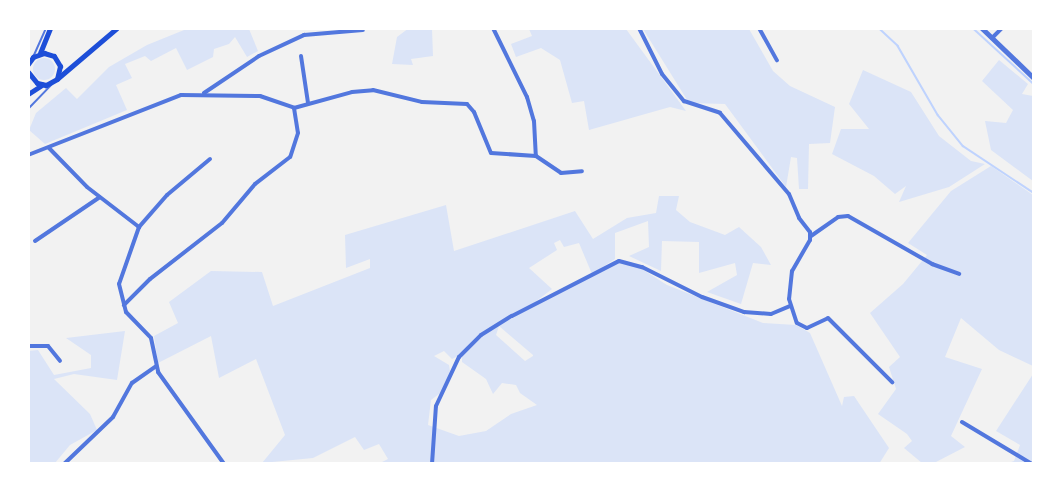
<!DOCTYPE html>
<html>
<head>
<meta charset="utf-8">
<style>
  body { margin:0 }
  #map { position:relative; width:1062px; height:492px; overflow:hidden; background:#f2f2f2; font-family:Figtree,sans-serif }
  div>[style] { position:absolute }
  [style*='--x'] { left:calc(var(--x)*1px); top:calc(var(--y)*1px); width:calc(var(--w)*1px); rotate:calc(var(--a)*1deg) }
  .green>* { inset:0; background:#dbe4f7 }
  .round { border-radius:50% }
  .stream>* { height:1.5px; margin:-0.75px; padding:0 0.75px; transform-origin:0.75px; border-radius:0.75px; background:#bfd3fe }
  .service>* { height:2px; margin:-1px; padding:0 1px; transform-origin:1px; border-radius:1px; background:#5277de }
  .minor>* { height:4px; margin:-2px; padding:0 2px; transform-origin:2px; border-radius:2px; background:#5277de }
  .tertiary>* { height:4.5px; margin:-2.25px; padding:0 2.25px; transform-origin:2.25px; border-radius:2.25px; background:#5277de }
  .secondary>* { height:5px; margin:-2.5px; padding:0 2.5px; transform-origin:2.5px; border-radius:2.5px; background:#1d4ed8 }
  span { translate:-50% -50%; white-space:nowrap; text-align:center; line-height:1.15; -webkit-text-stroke:5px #fff; paint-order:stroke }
  .frame { position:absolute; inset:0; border:30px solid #fff; pointer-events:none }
</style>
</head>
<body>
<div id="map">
  <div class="green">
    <i style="clip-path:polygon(189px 28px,249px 29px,258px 51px,247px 57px,235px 37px,229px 44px,214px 49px,213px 57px,187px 70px,176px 48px,151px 61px,145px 56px,125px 64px,132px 78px,116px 85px,127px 110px,45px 144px,29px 130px,36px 113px,66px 88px,77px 99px,109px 67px,147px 45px)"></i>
    <i style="clip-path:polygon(409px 28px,432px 29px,433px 56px,411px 59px,413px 65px,392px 64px,397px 37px)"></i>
    <i style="clip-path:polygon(529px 29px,626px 29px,686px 111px,670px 107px,589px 130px,584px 101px,572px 103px,560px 60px,541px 48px,516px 57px,511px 44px,532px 36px)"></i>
    <i style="clip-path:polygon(643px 29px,749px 29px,773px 71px,790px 86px,835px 107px,830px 143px,809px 144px,808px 189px,799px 189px,797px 158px,791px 157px,786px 187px,725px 104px,689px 103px)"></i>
    <i class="round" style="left:33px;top:58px;width:22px;height:22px"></i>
    <i style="clip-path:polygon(999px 60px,1028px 84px,1022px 94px,1033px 96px,1033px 181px,991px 150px,985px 121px,1006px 123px,1013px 110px,982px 81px)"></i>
    <i style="clip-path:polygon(863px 70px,911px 92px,939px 136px,971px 161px,985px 164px,949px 187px,899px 202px,906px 186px,895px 194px,874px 176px,832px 154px,841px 129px,869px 129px,849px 104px)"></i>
    <i style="clip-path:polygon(991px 166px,1033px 195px,1033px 366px,999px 350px,961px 318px,945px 357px,982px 369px,951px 436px,965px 447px,934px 463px,922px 463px,904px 448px,912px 441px,907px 434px,878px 414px,896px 389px,889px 367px,900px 357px,870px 313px,903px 284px,927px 255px,908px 243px,951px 191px)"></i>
    <i style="clip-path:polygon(evenodd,659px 196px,679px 196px,676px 210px,690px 222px,725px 235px,739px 227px,761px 247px,771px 265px,753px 263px,741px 304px,707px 292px,737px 275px,735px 263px,699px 273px,699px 242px,662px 241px,661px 271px,629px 256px,649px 247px,648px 221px,615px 233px,615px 259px,592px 274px,579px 243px,564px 247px,560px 240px,554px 243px,557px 250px,529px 268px,552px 289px,526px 309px,618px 263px,631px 262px,667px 285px,763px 323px,796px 325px,810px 333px,842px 406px,844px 397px,854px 396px,889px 448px,879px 464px,378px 464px,388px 459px,379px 444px,364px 450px,355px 437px,313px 458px,262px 463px,285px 435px,256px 359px,219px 378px,211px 336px,158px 363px,154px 336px,178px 323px,169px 302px,211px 271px,262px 272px,273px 306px,370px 268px,370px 259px,346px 268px,345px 235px,446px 205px,454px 251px,575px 211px,593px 239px,627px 218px,656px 213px,659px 196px,499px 326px,533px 355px,533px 356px,525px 361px,496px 335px,499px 326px,659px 196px,444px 351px,452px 359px,462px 354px,462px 362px,486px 379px,493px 394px,502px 383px,516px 385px,520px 393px,537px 405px,511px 414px,486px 431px,459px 436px,428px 425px,431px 400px,443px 391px,450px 371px,449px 365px,434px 356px,444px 351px)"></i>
    <i style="clip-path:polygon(125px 331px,117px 380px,74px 374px,54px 379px,90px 414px,97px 430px,70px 445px,55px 463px,29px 463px,28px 351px,38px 350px,54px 375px,91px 368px,91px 355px,66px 338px)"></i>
    <i style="clip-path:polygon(1033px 374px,1033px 463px,1008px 463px,1014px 461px,1020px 445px,996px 431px)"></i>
  </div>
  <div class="stream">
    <i style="--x:879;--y:28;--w:26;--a:43"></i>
    <i style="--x:898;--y:46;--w:80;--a:59.9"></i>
    <i style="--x:938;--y:115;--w:40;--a:51"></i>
    <i style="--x:963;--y:146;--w:85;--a:33.5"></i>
    <i style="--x:973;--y:28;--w:83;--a:42.6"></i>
  </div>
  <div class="service">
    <i style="--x:34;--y:55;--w:30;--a:-66"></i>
    <i style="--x:28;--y:109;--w:36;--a:-46"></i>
  </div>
  <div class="minor">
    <i style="--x:493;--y:28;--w:77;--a:63.8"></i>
    <i style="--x:527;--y:97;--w:25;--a:74"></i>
    <i style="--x:534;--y:121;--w:35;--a:87"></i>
    <i style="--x:639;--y:28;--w:51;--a:63.4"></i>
    <i style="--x:662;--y:74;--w:35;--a:51"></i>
    <i style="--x:684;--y:101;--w:38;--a:18"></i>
    <i style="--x:720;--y:113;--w:106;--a:49.6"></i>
    <i style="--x:789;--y:194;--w:26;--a:67"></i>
    <i style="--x:799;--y:218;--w:18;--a:52"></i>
    <i style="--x:810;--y:232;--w:8;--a:90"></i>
    <i style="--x:810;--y:240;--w:36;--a:120"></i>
    <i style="--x:792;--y:271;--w:28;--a:96"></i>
    <i style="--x:789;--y:299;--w:25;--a:72"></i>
    <i style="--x:797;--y:323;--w:11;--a:27"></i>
    <i style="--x:807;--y:328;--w:23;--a:-25"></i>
    <i style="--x:828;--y:318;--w:91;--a:45"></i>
    <i style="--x:759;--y:28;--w:37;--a:61"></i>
    <i style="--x:992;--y:38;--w:14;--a:-45"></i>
    <i style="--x:301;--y:56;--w:48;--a:81.5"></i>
    <i style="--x:204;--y:93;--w:66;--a:-33.9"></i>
    <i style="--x:259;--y:56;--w:50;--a:-25"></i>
    <i style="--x:304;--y:35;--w:59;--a:-4.8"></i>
    <i style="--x:294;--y:108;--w:60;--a:-15.4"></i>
    <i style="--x:352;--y:92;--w:21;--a:-5"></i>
    <i style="--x:373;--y:90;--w:50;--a:13.8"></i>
    <i style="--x:422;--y:102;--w:45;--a:2.5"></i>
    <i style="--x:467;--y:104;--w:11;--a:49"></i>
    <i style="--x:474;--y:112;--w:44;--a:67.5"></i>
    <i style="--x:491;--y:153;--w:45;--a:3.8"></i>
    <i style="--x:536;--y:156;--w:30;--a:34"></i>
    <i style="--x:561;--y:173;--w:21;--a:-5"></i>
    <i style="--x:49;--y:148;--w:54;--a:45.7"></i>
    <i style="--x:87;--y:187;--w:66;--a:37.6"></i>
    <i style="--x:28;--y:155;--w:164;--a:-21.4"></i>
    <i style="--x:181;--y:95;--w:79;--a:0.7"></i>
    <i style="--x:260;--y:96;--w:36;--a:19"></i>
    <i style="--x:294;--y:108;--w:25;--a:81"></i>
    <i style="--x:298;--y:133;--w:25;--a:108"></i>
    <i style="--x:290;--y:157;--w:44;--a:142.4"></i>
    <i style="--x:255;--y:184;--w:51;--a:130.2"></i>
    <i style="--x:222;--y:223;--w:91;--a:142.1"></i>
    <i style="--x:150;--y:279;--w:37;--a:135"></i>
    <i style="--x:210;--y:159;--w:56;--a:140.1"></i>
    <i style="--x:167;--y:195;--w:43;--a:131.2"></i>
    <i style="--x:139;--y:227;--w:60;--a:109.3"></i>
    <i style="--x:119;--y:284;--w:29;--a:76"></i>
    <i style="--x:126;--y:312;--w:36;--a:46"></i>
    <i style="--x:151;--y:338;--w:35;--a:78"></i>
    <i style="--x:158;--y:372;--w:113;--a:54.3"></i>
    <i style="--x:811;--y:236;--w:33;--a:-35"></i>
    <i style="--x:838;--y:217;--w:10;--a:-6"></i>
    <i style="--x:848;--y:216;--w:97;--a:29.7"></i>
    <i style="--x:932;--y:264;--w:29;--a:20"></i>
    <i style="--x:35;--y:241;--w:78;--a:-34.1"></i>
    <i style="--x:28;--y:346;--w:20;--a:0"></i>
    <i style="--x:48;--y:346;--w:19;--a:51"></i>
    <i style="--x:962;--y:422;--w:82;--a:31"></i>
    <i style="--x:64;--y:464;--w:68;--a:-43.8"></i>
    <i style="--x:113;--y:417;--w:39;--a:-61"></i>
    <i style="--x:132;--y:383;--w:29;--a:-35"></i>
    <i style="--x:432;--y:464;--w:58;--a:-86.1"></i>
    <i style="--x:436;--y:406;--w:54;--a:-64.9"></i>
    <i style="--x:459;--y:357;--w:31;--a:-45"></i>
    <i style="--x:481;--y:335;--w:36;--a:-32"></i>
    <i style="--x:512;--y:316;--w:120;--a:-27.2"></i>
    <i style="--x:619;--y:261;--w:24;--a:15"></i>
    <i style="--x:642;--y:267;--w:67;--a:26.6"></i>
    <i style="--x:702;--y:297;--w:45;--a:19.7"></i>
    <i style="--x:744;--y:312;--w:27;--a:4"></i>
    <i style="--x:771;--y:314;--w:21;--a:-23"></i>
  </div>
  <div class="tertiary">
    <i style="--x:982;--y:28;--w:72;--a:43.9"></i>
  </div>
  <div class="secondary">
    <i style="--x:40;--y:53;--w:27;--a:-68"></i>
    <i style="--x:28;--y:64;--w:9;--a:-54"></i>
    <i style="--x:33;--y:57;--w:12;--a:-20"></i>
    <i style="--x:44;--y:53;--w:10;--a:17"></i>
    <i style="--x:54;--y:56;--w:12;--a:59"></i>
    <i style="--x:60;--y:66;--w:13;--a:103"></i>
    <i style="--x:57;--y:79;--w:13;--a:151"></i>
    <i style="--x:46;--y:85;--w:9;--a:-167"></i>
    <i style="--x:37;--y:83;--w:14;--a:-129"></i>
    <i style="--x:58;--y:78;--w:77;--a:-40.3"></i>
    <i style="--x:28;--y:94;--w:17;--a:-33"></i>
  </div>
  <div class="frame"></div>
</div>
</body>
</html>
